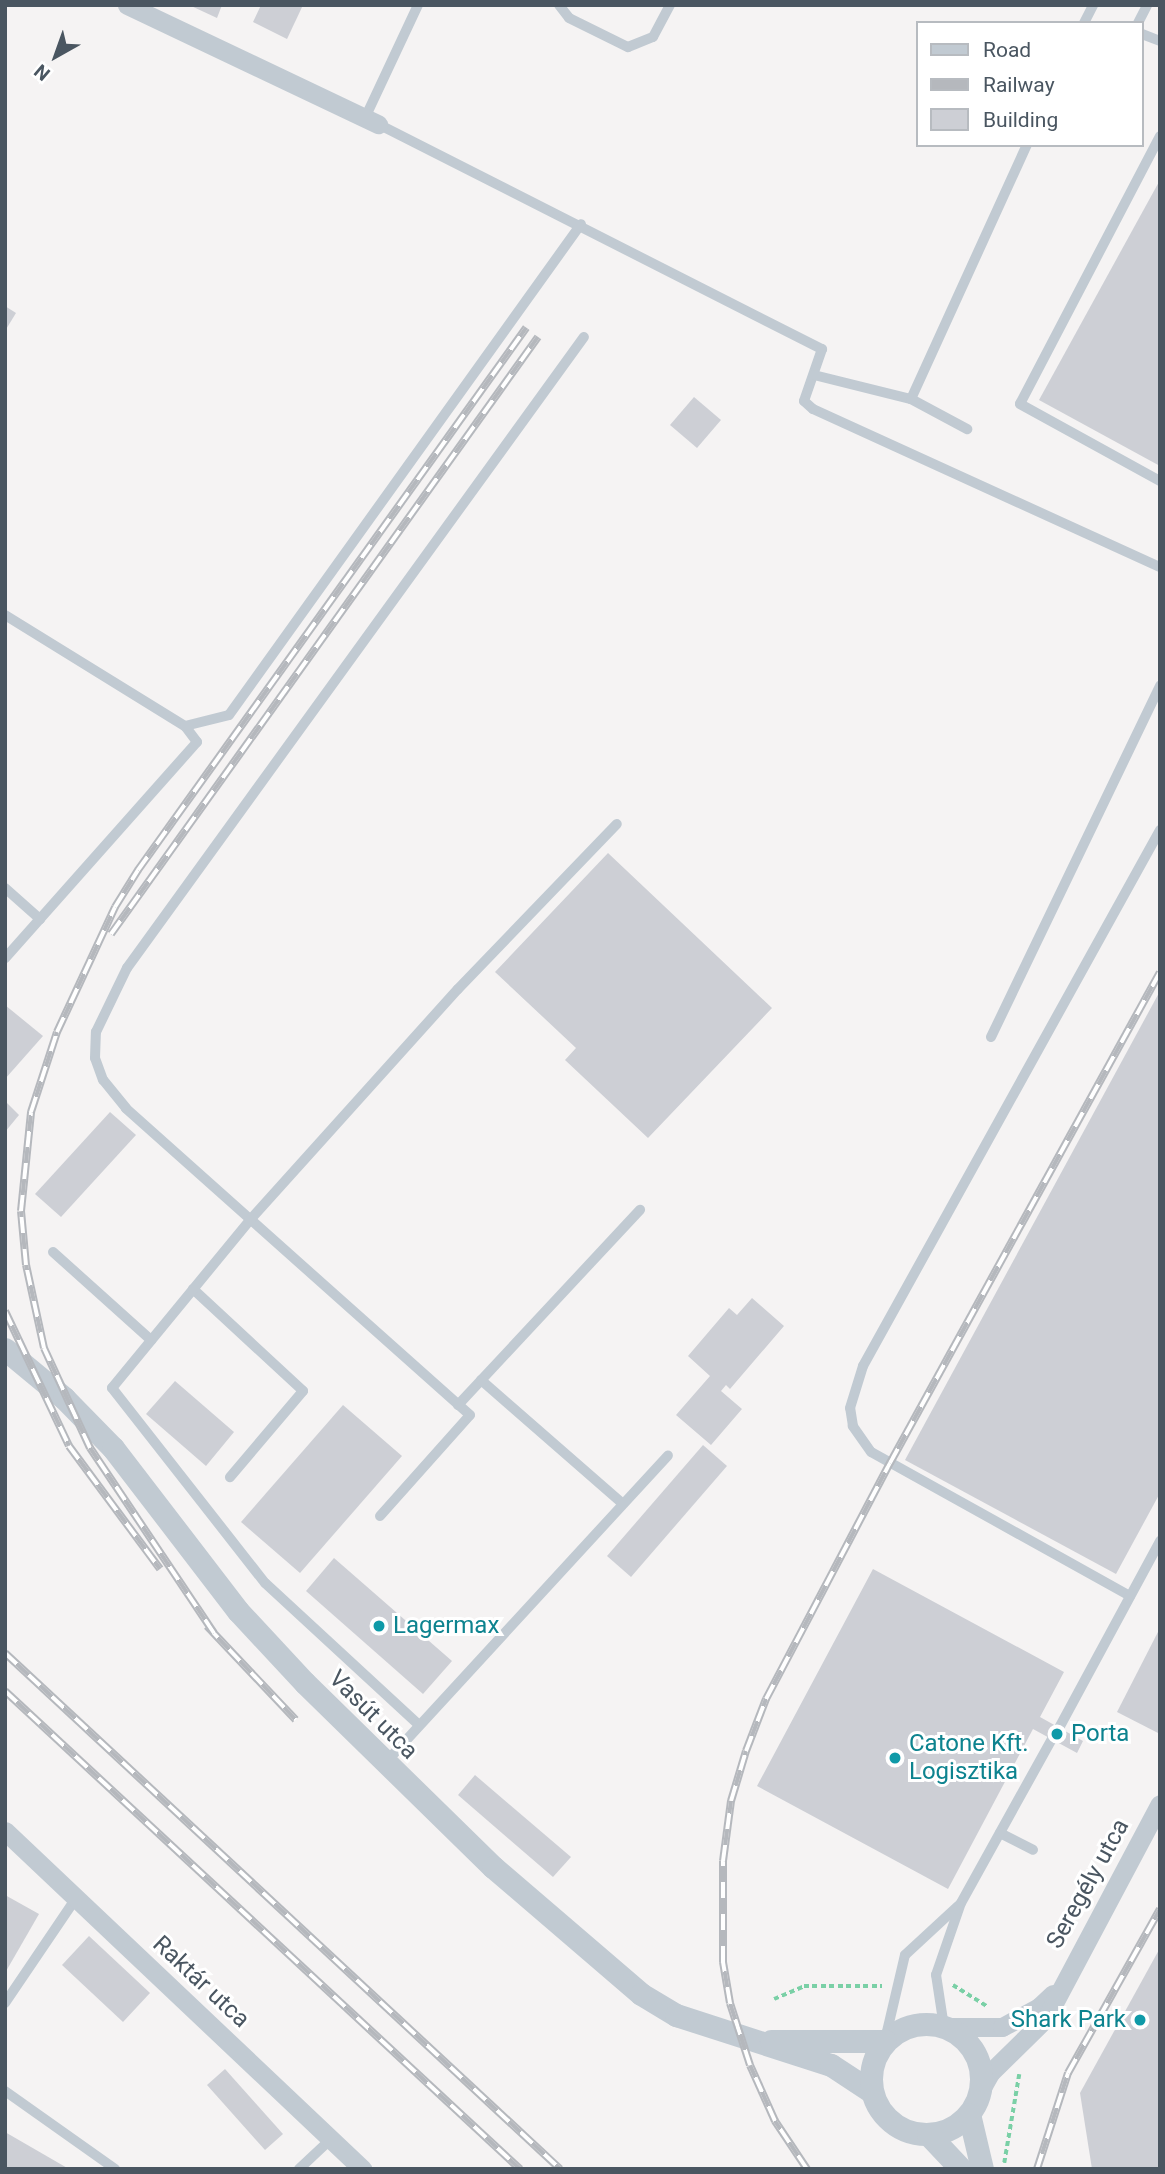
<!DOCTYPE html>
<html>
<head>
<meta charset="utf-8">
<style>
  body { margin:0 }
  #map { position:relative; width:1165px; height:2174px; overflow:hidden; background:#f5f3f3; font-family:Roboto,sans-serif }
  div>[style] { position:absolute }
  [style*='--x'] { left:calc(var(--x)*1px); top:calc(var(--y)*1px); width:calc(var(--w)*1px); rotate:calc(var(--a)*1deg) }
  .building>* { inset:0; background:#cdcfd5 }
  .path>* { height:3.5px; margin-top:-1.75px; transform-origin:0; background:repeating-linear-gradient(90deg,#7ad0a6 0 5px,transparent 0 8.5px) }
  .service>* { height:10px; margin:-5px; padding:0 5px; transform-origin:5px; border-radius:5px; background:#c1cad2 }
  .minor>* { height:19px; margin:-9.5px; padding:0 9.5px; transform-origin:9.5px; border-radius:9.5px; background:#c1cad2 }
  .tertiary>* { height:23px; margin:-11.5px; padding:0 11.5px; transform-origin:11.5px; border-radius:11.5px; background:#c1cad2 }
  .tertiary>.ring { margin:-11.5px; padding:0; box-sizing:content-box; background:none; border:23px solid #c1cad2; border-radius:50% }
  .rail>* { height:8px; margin-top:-4px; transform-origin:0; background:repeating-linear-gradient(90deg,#fff 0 16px,#b5b8bd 0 32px); box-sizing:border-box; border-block:2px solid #b5b8bd }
  .dots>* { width:19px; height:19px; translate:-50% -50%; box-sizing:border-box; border:4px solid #fff; border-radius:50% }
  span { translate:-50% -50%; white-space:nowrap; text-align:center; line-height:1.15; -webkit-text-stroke:6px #fff; paint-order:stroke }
  .culture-label { font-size:24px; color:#0d838f }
  .left { translate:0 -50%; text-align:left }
  .right { translate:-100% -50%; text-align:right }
  .street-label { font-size:24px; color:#4a5661 }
  .frame { position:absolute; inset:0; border:7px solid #4a5661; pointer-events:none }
  .legend { position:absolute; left:916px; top:21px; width:228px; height:126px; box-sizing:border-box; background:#fff; border:2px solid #b7bbc0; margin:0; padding:9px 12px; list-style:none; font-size:21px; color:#4a5661 }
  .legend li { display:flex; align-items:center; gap:14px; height:35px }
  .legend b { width:35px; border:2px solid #b7bbc0 }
  .north { position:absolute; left:21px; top:21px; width:70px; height:70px; -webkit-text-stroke:5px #fff; paint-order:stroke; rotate:220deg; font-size:19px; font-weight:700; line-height:28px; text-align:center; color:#4a5661 }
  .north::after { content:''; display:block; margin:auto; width:24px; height:32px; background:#4a5661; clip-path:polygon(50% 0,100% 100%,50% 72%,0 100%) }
</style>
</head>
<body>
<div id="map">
  <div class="building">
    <i style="clip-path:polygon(189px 5px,222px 5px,217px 18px)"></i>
    <i style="clip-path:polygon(261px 5px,303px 5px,287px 39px,253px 22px)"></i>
    <i style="clip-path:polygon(1160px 180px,1160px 466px,1039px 400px)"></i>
    <i style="clip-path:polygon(5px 306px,16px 313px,5px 331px)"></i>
    <i style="clip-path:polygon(694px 397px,721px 420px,697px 448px,670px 425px)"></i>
    <i style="clip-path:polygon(608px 853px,772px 1008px,648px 1138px,565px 1060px,576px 1048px,495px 972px)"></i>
    <i style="clip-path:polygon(1160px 991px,1160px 1493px,1116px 1574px,905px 1460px)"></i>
    <i style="clip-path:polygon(5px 1005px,43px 1036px,5px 1079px)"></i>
    <i style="clip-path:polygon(5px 1101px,19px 1115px,5px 1132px)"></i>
    <i style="clip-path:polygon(110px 1112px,136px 1135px,61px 1217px,35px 1194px)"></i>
    <i style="clip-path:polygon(752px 1298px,784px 1326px,730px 1389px,726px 1385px,721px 1391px,742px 1409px,711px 1445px,676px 1415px,710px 1376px,688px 1356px,729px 1308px,737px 1315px)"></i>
    <i style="clip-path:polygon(175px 1381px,234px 1432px,206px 1466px,146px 1414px)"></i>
    <i style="clip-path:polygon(343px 1405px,402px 1456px,300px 1573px,241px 1522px)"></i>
    <i style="clip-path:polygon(703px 1445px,727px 1466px,631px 1577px,607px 1556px)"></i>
    <i style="clip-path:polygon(334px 1558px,452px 1661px,423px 1694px,306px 1591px)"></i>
    <i style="clip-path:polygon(873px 1569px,1064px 1672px,1040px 1717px,1083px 1741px,1077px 1753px,1033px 1729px,948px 1889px,757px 1786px)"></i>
    <i style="clip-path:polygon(1160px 1628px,1160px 1734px,1117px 1712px)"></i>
    <i style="clip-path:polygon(475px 1775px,571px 1857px,553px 1877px,458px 1795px)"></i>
    <i style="clip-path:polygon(5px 1895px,39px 1914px,5px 1973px)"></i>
    <i style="clip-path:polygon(89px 1936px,150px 1993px,123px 2022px,62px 1965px)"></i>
    <i style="clip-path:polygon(1160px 1948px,1160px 2169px,1092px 2169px,1080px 2093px)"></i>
    <i style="clip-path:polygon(225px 2069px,283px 2134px,265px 2150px,207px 2085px)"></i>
    <i style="clip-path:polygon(5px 2132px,69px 2169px,5px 2169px)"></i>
  </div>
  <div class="path">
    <i style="--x:953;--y:1985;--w:40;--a:32"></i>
    <i style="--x:774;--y:1999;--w:33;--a:-23"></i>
    <i style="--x:804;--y:1986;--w:78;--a:0"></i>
    <i style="--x:1004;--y:2163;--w:90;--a:-80.4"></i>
  </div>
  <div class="service">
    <i style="--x:559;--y:5;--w:16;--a:52"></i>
    <i style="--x:569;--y:18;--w:66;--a:26.2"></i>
    <i style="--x:628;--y:47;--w:27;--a:-22"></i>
    <i style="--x:653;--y:37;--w:36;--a:-62"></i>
    <i style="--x:1084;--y:23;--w:20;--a:-63"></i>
    <i style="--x:1138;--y:23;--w:20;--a:-63"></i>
    <i style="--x:1142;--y:34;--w:19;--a:21"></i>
    <i style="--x:365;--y:118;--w:125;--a:-64.9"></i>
    <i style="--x:378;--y:124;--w:498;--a:26.9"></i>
    <i style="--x:822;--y:349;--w:55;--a:109.1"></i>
    <i style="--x:804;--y:401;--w:12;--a:42"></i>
    <i style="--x:813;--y:409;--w:381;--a:24.5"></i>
    <i style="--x:1160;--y:136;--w:302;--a:117.6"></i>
    <i style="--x:1020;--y:404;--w:160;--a:28.8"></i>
    <i style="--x:814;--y:375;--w:100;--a:13.9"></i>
    <i style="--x:911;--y:399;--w:64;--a:28.2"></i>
    <i style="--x:911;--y:399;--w:279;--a:-65.5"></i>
    <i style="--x:5;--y:615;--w:211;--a:31.7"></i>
    <i style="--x:185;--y:726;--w:20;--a:53"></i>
    <i style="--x:197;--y:742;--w:289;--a:131.6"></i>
    <i style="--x:185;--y:726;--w:45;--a:-14"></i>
    <i style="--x:229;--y:715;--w:604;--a:-54.36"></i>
    <i style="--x:5;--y:888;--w:47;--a:41.5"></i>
    <i style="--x:991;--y:1037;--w:390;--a:-64.3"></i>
    <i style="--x:53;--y:1252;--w:132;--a:41.9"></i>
    <i style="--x:193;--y:1289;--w:150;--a:42.8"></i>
    <i style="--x:303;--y:1391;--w:113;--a:130.3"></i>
    <i style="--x:481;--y:1380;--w:187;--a:41.1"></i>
    <i style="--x:458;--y:1405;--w:267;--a:-47"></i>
    <i style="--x:380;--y:1516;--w:135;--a:-48.3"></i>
    <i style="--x:470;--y:1415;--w:461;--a:-138.3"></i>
    <i style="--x:126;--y:1108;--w:36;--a:-129"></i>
    <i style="--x:103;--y:1080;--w:23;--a:-110"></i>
    <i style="--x:95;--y:1058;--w:26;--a:-88"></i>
    <i style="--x:96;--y:1032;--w:71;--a:-64.2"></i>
    <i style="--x:127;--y:968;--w:779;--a:-54.09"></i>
    <i style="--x:1130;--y:1596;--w:296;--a:-150.9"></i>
    <i style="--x:871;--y:1452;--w:32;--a:-125"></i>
    <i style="--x:853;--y:1426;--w:18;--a:-99"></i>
    <i style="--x:850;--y:1408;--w:44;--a:-72.8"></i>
    <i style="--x:863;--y:1366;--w:613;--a:-61.01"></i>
    <i style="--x:419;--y:1725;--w:209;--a:-137.3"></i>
    <i style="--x:265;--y:1583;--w:248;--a:-128.1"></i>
    <i style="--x:112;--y:1388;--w:216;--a:-50.6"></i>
    <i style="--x:249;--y:1221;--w:312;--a:-48"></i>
    <i style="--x:458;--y:989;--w:229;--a:-46.1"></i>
    <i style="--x:1059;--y:1728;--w:213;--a:-61.6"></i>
    <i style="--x:387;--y:1761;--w:415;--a:-47.4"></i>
    <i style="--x:1000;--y:1833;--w:37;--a:27"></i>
    <i style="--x:5;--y:2003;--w:127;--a:-55.9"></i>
    <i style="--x:944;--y:2027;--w:53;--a:-98.7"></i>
    <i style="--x:936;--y:1975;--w:76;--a:-70.9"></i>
    <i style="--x:961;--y:1903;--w:188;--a:-61"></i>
    <i style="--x:885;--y:2040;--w:87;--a:-76.8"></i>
    <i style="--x:905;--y:1955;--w:72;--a:-42.8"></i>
    <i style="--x:5;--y:2091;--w:135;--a:35.3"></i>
    <i style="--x:299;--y:2169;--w:44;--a:-43.2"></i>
  </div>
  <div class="minor">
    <i style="--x:127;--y:5;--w:278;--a:25.4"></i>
    <i style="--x:5;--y:1831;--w:492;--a:43.4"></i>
    <i style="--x:944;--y:2027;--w:58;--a:0"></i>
    <i style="--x:1002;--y:2027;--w:42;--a:-28.4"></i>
    <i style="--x:1039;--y:2007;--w:19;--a:-43"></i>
    <i style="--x:979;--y:2093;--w:23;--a:-61"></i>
    <i style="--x:990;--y:2073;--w:78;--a:-44.5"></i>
    <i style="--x:1046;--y:2018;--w:242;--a:-62"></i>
  </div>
  <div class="tertiary">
    <i style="--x:5;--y:1349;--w:77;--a:39.7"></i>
    <i style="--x:64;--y:1398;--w:70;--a:45.6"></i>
    <i style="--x:113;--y:1448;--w:205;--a:52.5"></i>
    <i style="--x:238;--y:1611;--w:98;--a:47.1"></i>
    <i style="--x:305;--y:1683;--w:263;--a:44.4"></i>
    <i style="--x:493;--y:1867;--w:195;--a:40.6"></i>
    <i style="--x:641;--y:1994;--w:41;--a:31"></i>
    <i style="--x:676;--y:2015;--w:163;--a:17.9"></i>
    <i style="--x:831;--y:2065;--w:49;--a:33.4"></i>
    <i class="ring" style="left:871px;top:2024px;width:87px;height:87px"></i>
    <i style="--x:771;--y:2041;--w:114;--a:0"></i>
    <i style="--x:969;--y:2114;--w:57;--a:76.7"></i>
    <i style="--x:928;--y:2134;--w:48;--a:46.7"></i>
  </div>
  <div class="rail">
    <i style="--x:111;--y:934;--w:734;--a:-54.43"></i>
    <i style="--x:5;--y:1311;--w:149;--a:64.6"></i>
    <i style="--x:69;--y:1446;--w:153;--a:53.5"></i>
    <i style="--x:207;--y:1626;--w:129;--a:46.6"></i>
    <i style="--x:214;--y:1633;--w:223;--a:-123.8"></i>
    <i style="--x:90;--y:1448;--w:110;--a:-114.7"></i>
    <i style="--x:44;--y:1348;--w:85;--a:-102.2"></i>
    <i style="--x:26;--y:1265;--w:54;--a:-95.3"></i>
    <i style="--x:21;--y:1211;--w:100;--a:-84.2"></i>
    <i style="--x:31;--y:1112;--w:84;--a:-72"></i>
    <i style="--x:57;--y:1032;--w:138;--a:-65.1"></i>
    <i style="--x:115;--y:907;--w:44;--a:-58.1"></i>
    <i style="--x:138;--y:870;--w:667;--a:-54.4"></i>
    <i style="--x:5;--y:1653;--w:758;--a:42.91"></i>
    <i style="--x:5;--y:1691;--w:703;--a:42.87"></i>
    <i style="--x:807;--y:2169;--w:58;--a:-123.7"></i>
    <i style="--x:775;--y:2121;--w:61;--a:-114.1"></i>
    <i style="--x:750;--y:2065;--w:65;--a:-107.9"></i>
    <i style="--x:730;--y:2003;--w:42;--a:-99.7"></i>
    <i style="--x:723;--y:1962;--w:101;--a:-90"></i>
    <i style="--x:723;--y:1861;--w:61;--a:-82.4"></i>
    <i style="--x:731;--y:1801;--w:52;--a:-73.3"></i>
    <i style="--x:746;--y:1751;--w:56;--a:-69"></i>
    <i style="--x:766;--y:1699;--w:267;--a:-62.3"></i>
    <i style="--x:890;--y:1463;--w:560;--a:-61.19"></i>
    <i style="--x:1037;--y:2169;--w:101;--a:-72.1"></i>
    <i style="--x:1068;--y:2073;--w:188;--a:-60.7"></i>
  </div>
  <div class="dots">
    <i style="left:379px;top:1626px;background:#0f9aa8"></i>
    <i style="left:1057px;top:1734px;background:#0f9aa8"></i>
    <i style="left:895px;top:1758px;background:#0f9aa8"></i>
    <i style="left:1140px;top:2020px;background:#0f9aa8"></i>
  </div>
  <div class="culture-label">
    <span class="left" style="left:393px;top:1626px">Lagermax</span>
    <span class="left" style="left:1071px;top:1734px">Porta</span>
    <span class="left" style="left:909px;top:1758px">Catone Kft.<br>Logisztika</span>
    <span class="right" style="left:1126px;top:2020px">Shark Park</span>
  </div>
  <div class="street-label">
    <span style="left:373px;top:1715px;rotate:45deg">Vasút utca</span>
    <span style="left:1088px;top:1884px;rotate:-61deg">Seregély utca</span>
    <span style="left:201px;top:1982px;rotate:43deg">Raktár utca</span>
  </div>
  <div class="frame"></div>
  <ul class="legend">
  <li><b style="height:9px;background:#c1cad2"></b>Road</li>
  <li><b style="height:9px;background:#b5b8bd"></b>Railway</li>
  <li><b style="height:19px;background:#cdcfd5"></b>Building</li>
  </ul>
  <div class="north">N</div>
</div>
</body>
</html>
